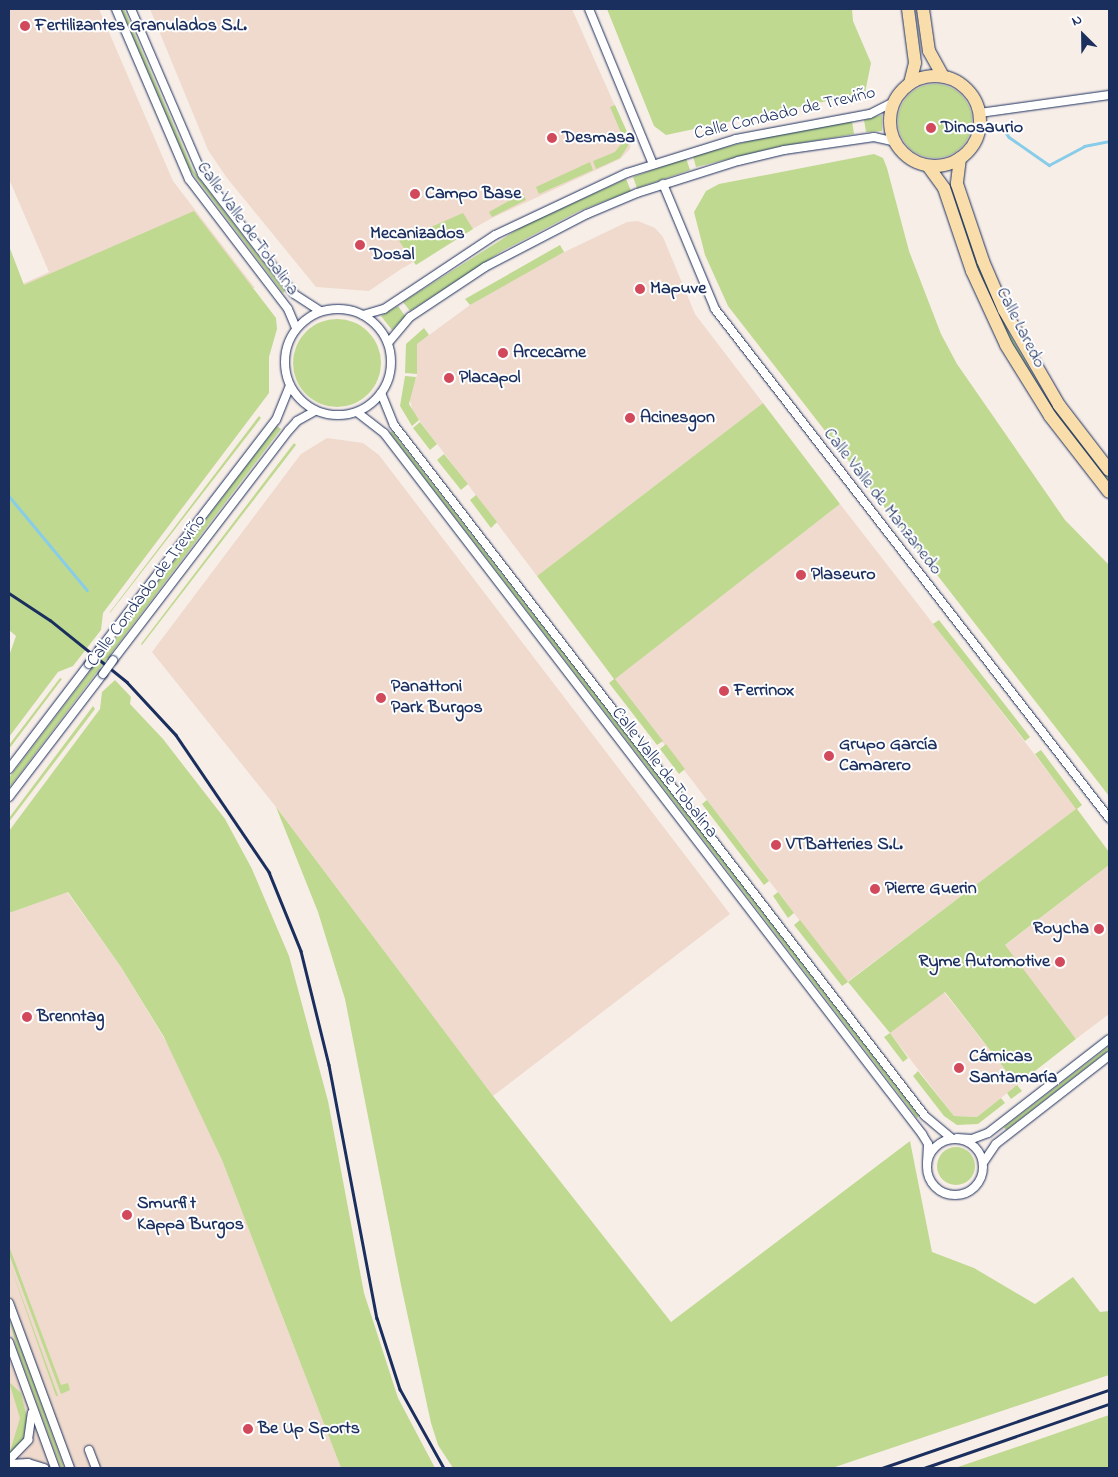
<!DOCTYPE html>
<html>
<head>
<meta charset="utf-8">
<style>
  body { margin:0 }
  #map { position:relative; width:1118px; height:1477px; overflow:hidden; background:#f8eee8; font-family:"Indie Flower",sans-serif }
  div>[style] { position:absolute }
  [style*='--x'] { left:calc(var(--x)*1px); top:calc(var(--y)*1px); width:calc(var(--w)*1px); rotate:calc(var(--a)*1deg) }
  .built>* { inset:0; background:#efdacd }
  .green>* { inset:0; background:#bfd990 }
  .round { border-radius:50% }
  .stream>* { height:2.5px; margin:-1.25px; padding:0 1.25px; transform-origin:1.25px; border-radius:1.25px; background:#87cce8 }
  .roads { filter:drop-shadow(0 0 1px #1b2f5e) drop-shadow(0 0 1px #1b2f5e) }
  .street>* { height:8px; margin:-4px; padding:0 4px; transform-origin:4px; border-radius:4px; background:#fff }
  .street>.ring { margin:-4px; padding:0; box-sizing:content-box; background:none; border:8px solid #fff; border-radius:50% }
  .primary>* { height:12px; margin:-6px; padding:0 6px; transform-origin:6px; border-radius:6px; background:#f9deab }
  .primary>.ring { margin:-6px; padding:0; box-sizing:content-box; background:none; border:12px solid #f9deab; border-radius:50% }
  .rail>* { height:2.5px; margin:-1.25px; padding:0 1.25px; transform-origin:1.25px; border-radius:1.25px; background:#1b2f5e }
  .bridges { filter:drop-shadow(0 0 1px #1b2f5e) drop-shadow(0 0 1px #1b2f5e) }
  .street-bridge>* { height:8px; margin:-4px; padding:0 4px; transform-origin:4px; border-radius:4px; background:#fff }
  .dots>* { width:14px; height:14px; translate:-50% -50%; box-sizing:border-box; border:2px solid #fff; border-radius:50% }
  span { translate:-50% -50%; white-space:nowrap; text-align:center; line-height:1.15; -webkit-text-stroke:4px #fff; paint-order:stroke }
  .poi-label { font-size:18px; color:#1b2f5e; font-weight:700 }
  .left { translate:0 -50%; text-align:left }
  .right { translate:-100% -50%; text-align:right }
  .street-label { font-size:18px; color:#1b2f5e }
  .frame { position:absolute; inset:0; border:10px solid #1b2f5e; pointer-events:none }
  .north { position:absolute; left:1058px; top:10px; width:50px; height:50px; -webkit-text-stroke:4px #fff; paint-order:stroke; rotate:337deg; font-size:14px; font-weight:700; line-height:20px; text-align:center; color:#1b2f5e }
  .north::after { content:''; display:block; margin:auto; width:18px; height:22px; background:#1b2f5e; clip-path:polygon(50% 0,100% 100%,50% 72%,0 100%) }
</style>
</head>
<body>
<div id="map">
  <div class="built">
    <i style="clip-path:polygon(9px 9px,99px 9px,173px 181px,255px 288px,9px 290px,49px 272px,9px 179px)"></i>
    <i style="clip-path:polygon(150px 9px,572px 9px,631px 142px,630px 149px,620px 159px,492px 218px,401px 269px,369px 291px,316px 287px,227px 178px,208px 150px)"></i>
    <i style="clip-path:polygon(638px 221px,655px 228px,663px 237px,695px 314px,763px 403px,537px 576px,413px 412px,409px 397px,417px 375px,417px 344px,470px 305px,529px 269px,627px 222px)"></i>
    <i style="clip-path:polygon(327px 438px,363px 443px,379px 455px,730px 914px,493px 1096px,276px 807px,152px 652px,301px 454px)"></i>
    <i style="clip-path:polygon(840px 504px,1077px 809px,847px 982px,614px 679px)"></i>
    <i style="clip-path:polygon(1109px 865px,1109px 1014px,1076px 1039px,1004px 946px)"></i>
    <i style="clip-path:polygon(67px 892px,121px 967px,179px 1063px,222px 1160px,341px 1468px,9px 1468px,9px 913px)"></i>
    <i style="clip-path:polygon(944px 992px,1017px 1085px,977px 1117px,954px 1116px,890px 1033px)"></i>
  </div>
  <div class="green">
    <i style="clip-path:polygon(121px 9px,124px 9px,193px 170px,285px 291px,283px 293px,190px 170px)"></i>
    <i style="clip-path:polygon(607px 9px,852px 9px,853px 21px,871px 63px,865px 93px,666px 135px,654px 126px)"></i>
    <i class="round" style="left:898px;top:84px;width:74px;height:74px"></i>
    <i style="clip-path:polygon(615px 105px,628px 134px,628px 146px,620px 158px,596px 169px,593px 161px,615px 152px,622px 143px,622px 135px,610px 107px)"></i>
    <i style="clip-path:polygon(882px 115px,882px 131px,866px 132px,864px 120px)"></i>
    <i style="clip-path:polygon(852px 121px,854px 134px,777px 147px,696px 167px,693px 156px,771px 135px)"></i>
    <i style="clip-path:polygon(874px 154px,883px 158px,887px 168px,909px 251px,941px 334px,957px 364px,1065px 520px,1109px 565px,1109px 796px,728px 306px,705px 255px,694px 212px,706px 191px,719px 184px)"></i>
    <i style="clip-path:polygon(686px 158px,690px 170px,637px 188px,633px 177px)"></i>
    <i style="clip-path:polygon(590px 162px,593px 170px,539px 194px,536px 187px)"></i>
    <i style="clip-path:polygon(626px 179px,631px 191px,579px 211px,502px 251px,410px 311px,403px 302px,523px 226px)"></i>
    <i style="clip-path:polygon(523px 193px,526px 200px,492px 217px,489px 212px)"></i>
    <i style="clip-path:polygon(956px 197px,992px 296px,1009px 333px,1042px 391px,1109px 478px,1109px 483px,1066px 430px,1014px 349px,980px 275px,953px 198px)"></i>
    <i style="clip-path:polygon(194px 211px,276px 318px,277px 329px,269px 357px,269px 393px,103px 613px,101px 630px,73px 666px,58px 672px,9px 737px,9px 656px,16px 636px,9px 630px,9px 246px,24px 285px)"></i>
    <i style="clip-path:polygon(463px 213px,473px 229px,416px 265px,399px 241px)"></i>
    <i style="clip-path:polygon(560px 245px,564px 252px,470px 305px,465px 299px)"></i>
    <i style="clip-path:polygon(398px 306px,405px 316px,392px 330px,381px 316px)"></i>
    <i class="round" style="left:293px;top:319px;width:88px;height:88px"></i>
    <i style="clip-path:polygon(424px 328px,429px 335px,417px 344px,417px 374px,405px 373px,406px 344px)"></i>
    <i style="clip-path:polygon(405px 376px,416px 377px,409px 404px,419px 420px,412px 426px,400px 406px)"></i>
    <i style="clip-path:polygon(763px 403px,840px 504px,615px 679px,663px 741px,657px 745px,609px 683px,614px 679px,537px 576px)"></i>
    <i style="clip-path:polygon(259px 416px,261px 418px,110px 613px,110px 612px)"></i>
    <i style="clip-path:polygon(420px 422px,437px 444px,430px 450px,413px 428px)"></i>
    <i style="clip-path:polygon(277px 426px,281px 429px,9px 788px,9px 778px)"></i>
    <i style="clip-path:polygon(392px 431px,595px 694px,919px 1116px,917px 1118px,749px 899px,390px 433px)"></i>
    <i style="clip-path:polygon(294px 443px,296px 445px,142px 645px,141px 644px)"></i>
    <i style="clip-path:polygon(444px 454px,468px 484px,461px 490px,437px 460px)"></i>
    <i style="clip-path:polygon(476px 495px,497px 522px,491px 528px,470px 500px)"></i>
    <i style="clip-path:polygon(939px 620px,1030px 737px,1025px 741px,933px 624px)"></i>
    <i style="clip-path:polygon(60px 678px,62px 679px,9px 749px,9px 745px)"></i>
    <i style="clip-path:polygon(115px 680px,131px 697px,130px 704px,163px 739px,225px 819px,252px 869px,289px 956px,328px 1101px,364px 1293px,398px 1398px,435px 1468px,341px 1468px,222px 1160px,164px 1037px,121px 967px,68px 892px,9px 913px,9px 831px,100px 709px,102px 692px)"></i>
    <i style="clip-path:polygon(93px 706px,95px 709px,9px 822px,9px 818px)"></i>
    <i style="clip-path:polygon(666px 744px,685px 769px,679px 774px,660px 749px)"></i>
    <i style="clip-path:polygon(1041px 750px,1082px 805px,1077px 809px,1109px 852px,1109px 865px,1005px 945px,1076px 1039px,1017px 1085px,1022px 1091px,1011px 1099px,1007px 1093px,1017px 1085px,945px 992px,890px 1033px,908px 1058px,903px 1062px,884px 1037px,890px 1033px,848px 982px,842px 986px,794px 925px,800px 920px,848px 982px,1076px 809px,1035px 754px)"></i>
    <i style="clip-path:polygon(707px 800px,769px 881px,764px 885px,702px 804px)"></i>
    <i style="clip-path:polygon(276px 807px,493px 1096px,671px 1322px,910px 1141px,932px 1252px,974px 1268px,1035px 1304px,1073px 1277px,1100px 1312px,1109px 1311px,1109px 1375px,832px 1468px,453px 1468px,438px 1445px,431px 1423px,401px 1285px,345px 999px,318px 912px)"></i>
    <i style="clip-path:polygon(778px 892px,794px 913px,788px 918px,773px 896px)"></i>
    <i style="clip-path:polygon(1109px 1046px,1109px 1050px,1006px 1130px,1004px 1127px)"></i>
    <i style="clip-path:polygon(918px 1071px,954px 1116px,977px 1117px,1001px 1098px,1005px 1103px,978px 1124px,957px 1125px,944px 1116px,913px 1076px)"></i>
    <i class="round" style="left:937px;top:1147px;width:38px;height:38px"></i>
    <i style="clip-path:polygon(9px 1246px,61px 1385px,68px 1383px,70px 1390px,61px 1394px,9px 1254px)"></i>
    <i style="clip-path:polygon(9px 1262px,57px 1393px,58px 1396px,56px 1396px)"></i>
    <i style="clip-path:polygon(9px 1318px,39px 1398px,64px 1468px,61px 1468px,17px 1349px)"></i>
    <i style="clip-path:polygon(9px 1382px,21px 1393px,28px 1422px,22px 1441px,9px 1455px,20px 1418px)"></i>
    <i style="clip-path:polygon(1109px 1415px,1109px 1468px,955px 1468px,1040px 1439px)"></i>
  </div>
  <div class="stream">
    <i style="--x:1002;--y:127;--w:12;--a:55"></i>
    <i style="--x:1009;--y:137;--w:49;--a:35"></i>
    <i style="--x:1049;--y:165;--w:40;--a:-28"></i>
    <i style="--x:1084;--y:146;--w:25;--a:-11"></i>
    <i style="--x:9;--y:496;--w:122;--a:50.3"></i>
  </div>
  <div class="roads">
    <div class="street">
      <i style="--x:116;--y:9;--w:185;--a:66.8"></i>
      <i style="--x:189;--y:179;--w:163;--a:52.7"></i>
      <i style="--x:288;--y:309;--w:21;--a:67"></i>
      <i style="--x:131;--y:9;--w:180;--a:66.7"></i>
      <i style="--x:202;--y:174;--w:151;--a:52.5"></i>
      <i style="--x:294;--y:294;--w:31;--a:33"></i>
      <i style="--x:589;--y:9;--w:168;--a:67.6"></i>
      <i style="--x:980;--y:113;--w:130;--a:-7.9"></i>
      <i style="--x:663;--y:184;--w:135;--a:67.4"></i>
      <i style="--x:715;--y:309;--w:644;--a:52.26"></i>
      <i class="ring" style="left:285px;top:309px;width:98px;height:98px"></i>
      <i style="--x:363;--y:315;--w:22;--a:-16"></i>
      <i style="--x:384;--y:309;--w:133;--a:-33.7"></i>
      <i style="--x:495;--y:235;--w:146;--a:-25.2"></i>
      <i style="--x:627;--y:173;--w:114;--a:-17.3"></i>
      <i style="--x:736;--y:139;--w:136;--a:-10.6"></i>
      <i style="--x:870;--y:114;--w:27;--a:-27"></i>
      <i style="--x:388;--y:343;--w:34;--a:-50"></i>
      <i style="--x:410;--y:317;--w:90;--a:-33.7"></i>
      <i style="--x:485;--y:267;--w:115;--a:-27.5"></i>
      <i style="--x:587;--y:214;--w:54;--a:-22.8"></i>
      <i style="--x:637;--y:193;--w:106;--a:-17.6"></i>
      <i style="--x:738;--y:161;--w:47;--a:-13.4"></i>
      <i style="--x:784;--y:150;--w:91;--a:-8.2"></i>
      <i style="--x:874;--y:137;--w:22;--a:13"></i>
      <i style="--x:381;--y:393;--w:35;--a:68"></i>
      <i style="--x:394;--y:425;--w:871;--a:52.46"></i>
      <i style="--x:925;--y:1116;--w:34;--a:40"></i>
      <i style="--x:357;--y:412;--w:34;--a:38"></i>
      <i style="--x:384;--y:433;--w:884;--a:52.49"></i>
      <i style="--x:922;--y:1134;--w:12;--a:59"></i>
      <i style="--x:928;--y:1144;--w:20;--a:93"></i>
      <i style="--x:100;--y:649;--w:289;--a:-52.5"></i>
      <i style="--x:276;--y:420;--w:37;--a:-68"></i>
      <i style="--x:113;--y:660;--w:290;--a:-52.6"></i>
      <i style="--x:289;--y:430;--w:12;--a:-48"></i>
      <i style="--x:297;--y:421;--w:21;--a:-29"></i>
      <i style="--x:9;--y:769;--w:132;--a:-52.7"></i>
      <i style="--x:9;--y:797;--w:155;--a:-52.6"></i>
      <i style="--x:957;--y:1138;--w:15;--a:4"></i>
      <i style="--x:972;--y:1139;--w:17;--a:-21"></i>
      <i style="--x:988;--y:1133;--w:153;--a:-37.8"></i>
      <i class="ring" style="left:927px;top:1139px;width:48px;height:48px"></i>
      <i style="--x:983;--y:1163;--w:23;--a:-56"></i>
      <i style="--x:996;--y:1144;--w:143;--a:-37.9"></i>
      <i style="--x:9;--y:1303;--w:176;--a:69.7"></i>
      <i style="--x:9;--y:1342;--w:134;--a:69.9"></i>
      <i style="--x:89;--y:1450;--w:19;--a:69"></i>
      <i style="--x:9;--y:1460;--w:28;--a:-46"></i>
      <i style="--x:28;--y:1440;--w:27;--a:-82"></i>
      <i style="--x:9;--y:1464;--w:19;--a:-3"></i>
      <i style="--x:28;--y:1463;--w:17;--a:17"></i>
    </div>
    <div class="primary">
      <i style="--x:908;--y:9;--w:54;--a:82.6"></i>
      <i style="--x:915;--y:63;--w:21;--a:104"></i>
      <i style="--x:923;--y:9;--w:42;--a:81.9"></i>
      <i style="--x:929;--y:51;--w:29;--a:61"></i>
      <i class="ring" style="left:890px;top:76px;width:78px;height:78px"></i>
      <i style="--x:960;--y:158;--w:26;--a:97"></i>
      <i style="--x:957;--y:184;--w:81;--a:71.3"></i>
      <i style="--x:983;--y:261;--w:53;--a:66.8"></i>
      <i style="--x:1004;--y:310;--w:110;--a:59.9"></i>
      <i style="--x:1059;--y:405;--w:82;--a:52.4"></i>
      <i style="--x:928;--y:166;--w:27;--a:54"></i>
      <i style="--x:944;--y:188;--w:88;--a:71.4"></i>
      <i style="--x:972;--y:271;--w:81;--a:65.3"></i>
      <i style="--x:1006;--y:345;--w:84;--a:58.2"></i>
      <i style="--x:1050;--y:416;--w:96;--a:52.2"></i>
    </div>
  </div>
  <div class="rail">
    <i style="--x:9;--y:593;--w:49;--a:33.4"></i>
    <i style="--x:50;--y:620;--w:99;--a:38.8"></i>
    <i style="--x:127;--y:682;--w:72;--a:47.2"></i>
    <i style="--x:176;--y:735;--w:166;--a:55.8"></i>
    <i style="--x:269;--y:872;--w:85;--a:67.9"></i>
    <i style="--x:301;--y:951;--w:117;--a:76.2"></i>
    <i style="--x:329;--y:1065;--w:258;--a:79.3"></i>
    <i style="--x:377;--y:1318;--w:75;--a:72.1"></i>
    <i style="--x:400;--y:1389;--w:90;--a:60.9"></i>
    <i style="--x:882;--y:1468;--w:240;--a:-19"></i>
    <i style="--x:924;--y:1468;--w:196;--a:-19.1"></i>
  </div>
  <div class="bridges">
    <div class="street-bridge">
      <i style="--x:89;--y:664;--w:19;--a:-54"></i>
      <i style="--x:103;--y:674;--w:17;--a:-54"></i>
    </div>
  </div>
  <div class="dots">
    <i style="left:25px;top:26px;background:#d1495b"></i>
    <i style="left:931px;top:128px;background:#d1495b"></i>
    <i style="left:552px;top:138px;background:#d1495b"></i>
    <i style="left:415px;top:194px;background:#d1495b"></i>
    <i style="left:360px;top:245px;background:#d1495b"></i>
    <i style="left:640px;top:289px;background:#d1495b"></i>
    <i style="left:503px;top:353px;background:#d1495b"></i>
    <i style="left:449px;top:378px;background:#d1495b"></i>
    <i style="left:630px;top:418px;background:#d1495b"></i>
    <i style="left:801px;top:575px;background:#d1495b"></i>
    <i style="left:724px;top:691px;background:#d1495b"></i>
    <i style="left:381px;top:698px;background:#d1495b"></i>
    <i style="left:829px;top:756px;background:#d1495b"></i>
    <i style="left:776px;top:845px;background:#d1495b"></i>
    <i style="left:875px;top:889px;background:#d1495b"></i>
    <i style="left:1099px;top:929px;background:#d1495b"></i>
    <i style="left:1060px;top:962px;background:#d1495b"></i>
    <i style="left:27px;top:1017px;background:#d1495b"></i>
    <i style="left:959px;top:1068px;background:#d1495b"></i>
    <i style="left:127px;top:1215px;background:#d1495b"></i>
    <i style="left:248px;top:1429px;background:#d1495b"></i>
  </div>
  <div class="poi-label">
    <span class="left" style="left:35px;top:26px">Fertilizantes Granulados S.L.</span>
    <span class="left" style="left:941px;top:128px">Dinosaurio</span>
    <span class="left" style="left:562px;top:138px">Desmasa</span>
    <span class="left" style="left:425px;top:194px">Campo Base</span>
    <span class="left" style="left:370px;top:245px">Mecanizados<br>Dosal</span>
    <span class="left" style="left:650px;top:289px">Mapuve</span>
    <span class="left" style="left:513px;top:353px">Arcecarne</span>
    <span class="left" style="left:459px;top:378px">Placapol</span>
    <span class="left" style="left:640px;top:418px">Acinesgon</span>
    <span class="left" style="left:811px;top:575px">Plaseuro</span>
    <span class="left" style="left:391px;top:698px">Panattoni<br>Park Burgos</span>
    <span class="left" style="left:734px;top:691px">Ferrinox</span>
    <span class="left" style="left:839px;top:756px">Grupo García<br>Camarero</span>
    <span class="left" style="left:786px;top:845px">VTBatteries S.L.</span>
    <span class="left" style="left:885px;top:889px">Pierre Guerin</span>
    <span class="right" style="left:1089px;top:929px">Roycha</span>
    <span class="right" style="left:1050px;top:962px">Ryme Automotive</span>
    <span class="left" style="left:37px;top:1017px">Brenntag</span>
    <span class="left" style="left:969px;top:1068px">Cárnicas<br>Santamaría</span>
    <span class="left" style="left:137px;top:1215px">Smurfit<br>Kappa Burgos</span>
    <span class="left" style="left:258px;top:1429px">Be Up Sports</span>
  </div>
  <div class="street-label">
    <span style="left:785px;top:114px;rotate:-13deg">Calle Condado de Treviño</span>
    <span style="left:247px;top:229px;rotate:54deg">Calle Valle de Tobalina</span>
    <span style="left:1020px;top:328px;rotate:63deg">Calle Laredo</span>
    <span style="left:882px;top:502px;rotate:52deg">Calle Valle de Manzanedo</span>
    <span style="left:147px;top:591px;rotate:-53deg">Calle Condado de Treviño</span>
    <span style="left:664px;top:773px;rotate:52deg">Calle Valle de Tobalina</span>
  </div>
  <div class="frame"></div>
  <div class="north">N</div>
</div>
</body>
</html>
